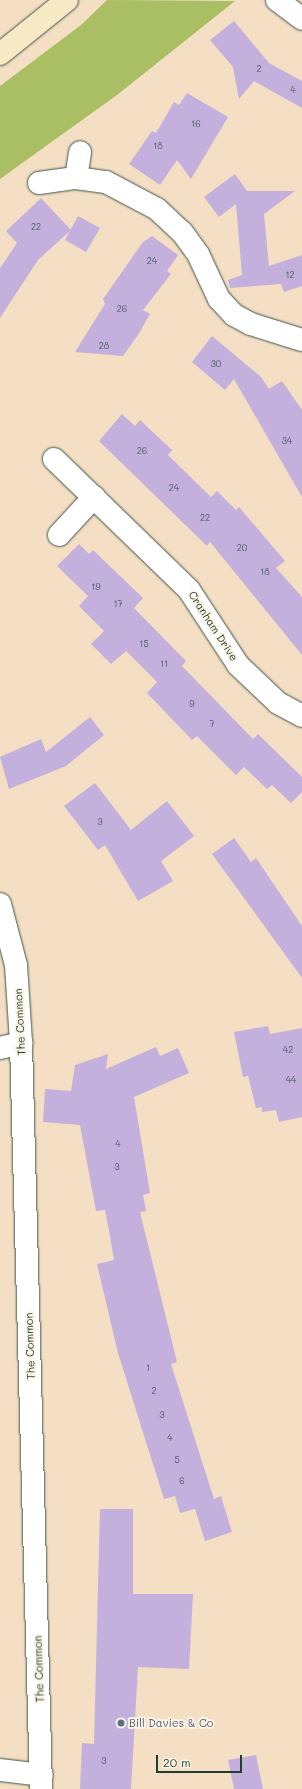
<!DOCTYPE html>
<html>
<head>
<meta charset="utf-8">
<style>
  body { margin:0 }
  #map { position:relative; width:302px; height:1789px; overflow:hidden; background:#f5dfc4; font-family:Mali,sans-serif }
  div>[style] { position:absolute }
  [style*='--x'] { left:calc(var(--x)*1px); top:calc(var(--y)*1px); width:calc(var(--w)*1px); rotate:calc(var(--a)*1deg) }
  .green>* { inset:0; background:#aabe63 }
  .building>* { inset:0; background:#c3b0dc }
  .roads { filter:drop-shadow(0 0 1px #3f554a) drop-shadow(0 0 1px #3f554a) }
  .street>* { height:22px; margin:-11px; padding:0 11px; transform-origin:11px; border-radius:11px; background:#fff }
  .secondary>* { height:22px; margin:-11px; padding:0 11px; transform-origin:11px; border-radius:11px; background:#f7e9c3 }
  .dots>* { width:11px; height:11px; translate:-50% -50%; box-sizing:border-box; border:2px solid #fcf5e5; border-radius:50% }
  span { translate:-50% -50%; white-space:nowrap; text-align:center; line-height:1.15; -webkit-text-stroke:4px #fcf5e5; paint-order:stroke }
  .number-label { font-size:9px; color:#485a5e }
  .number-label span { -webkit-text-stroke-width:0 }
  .street-label { font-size:11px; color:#1f3d34 }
  .service-label { font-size:11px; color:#4e5e75 }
  .left { translate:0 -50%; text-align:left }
  .scale { position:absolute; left:156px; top:1755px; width:86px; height:18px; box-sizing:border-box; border:2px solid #1f3d34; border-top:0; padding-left:5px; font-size:12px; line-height:14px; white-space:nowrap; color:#1f3d34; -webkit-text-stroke:3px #fcf5e5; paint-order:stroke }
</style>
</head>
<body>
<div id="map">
  <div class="green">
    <i style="clip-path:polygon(107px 0,235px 1px,117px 95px,0 179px,0 86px,81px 25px)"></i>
  </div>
  <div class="building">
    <i style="clip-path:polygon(234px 21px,269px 63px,302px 81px,302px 108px,254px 81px,239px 99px,233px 67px,210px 40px)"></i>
    <i style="clip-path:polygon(187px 93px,228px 117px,191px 179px,177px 160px,160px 185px,129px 164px,152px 131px,156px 133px,174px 102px,179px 105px)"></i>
    <i style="clip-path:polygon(235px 174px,247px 191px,295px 191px,264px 214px,269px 266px,302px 255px,302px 286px,284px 292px,281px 284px,230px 288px,228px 280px,242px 275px,236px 204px,219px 217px,204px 197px)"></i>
    <i style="clip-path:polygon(41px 198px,71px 230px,38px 260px,0 318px,0 268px,17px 243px,6px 231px)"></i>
    <i style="clip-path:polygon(78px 216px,100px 228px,86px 252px,65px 240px)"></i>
    <i style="clip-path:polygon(152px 236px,178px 255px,167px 271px,171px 274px,143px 310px,150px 314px,138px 335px,123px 356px,75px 352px,105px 304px,103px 299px,143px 242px)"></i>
    <i style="clip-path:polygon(212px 336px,261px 377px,269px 389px,282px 381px,302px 410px,302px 497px,234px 379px,225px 390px,192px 362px)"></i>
    <i style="clip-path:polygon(122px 414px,135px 426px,140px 420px,172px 450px,168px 455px,211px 497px,217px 491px,236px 510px,239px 507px,285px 561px,276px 568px,302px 597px,302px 655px,210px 542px,207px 546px,99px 441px)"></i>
    <i style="clip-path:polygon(79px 544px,89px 554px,93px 550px,143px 598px,134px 608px,186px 661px,182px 666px,253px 739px,258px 734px,302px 777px,302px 792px,291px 803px,272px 785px,267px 789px,244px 767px,236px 775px,197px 736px,192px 740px,147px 693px,157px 682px,126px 651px,111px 664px,91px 644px,104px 631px,79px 606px,88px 596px,57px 566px)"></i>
    <i style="clip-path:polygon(90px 717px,104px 735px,66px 766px,9px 789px,0 757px,41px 739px,46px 752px)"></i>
    <i style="clip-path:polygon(95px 783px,131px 830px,167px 801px,194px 836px,161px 861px,173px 881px,138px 901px,105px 845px,98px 850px,64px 806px)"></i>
    <i style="clip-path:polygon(234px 838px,251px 862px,256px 858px,302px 926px,302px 978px,212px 854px)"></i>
    <i style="clip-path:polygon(268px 1026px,270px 1034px,302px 1028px,302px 1117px,279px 1122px,276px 1110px,262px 1112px,262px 1107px,256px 1108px,248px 1076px,243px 1077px,234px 1032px)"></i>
    <i style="clip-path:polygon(156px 1047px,160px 1056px,178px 1048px,189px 1073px,134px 1097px,150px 1193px,143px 1195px,146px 1211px,140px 1212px,177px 1362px,171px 1364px,214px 1499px,221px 1496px,232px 1532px,205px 1541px,195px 1509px,180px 1513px,175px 1496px,164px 1499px,118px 1353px,97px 1264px,114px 1260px,110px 1236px,105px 1210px,96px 1211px,80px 1125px,43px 1122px,45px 1089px,71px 1091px,75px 1065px,108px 1054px,106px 1069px)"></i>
    <i style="clip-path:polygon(100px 1509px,133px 1509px,133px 1594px,193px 1594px,189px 1669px,138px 1667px,131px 1789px,80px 1789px,82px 1743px,94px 1744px)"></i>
    <i style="clip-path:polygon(256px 1755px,263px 1789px,234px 1789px,228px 1760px)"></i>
  </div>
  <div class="roads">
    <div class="street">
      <i style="--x:277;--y:0;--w:31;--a:37"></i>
      <i style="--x:76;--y:178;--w:26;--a:-81"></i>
      <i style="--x:39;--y:183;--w:37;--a:-8"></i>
      <i style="--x:76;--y:178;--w:30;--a:8"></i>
      <i style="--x:106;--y:182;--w:58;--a:27.9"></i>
      <i style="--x:157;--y:209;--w:34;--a:43"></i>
      <i style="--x:182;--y:232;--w:27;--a:54"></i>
      <i style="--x:198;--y:254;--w:50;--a:65"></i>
      <i style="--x:219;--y:299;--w:22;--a:47"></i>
      <i style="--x:234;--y:315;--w:19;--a:28"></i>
      <i style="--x:251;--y:324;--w:53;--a:17.4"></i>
      <i style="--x:54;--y:459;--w:188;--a:44.1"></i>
      <i style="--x:189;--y:590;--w:90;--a:56.8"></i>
      <i style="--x:238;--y:665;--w:55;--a:43.5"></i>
      <i style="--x:278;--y:703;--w:27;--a:28"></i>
      <i style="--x:59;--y:535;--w:52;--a:-47.4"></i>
      <i style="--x:0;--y:904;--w:63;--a:75.3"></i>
      <i style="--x:16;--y:965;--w:78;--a:86.3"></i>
      <i style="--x:21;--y:1043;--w:746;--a:88.46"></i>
      <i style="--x:0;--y:1048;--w:22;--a:-13"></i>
      <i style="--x:0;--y:1770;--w:42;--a:6.8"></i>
    </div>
    <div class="secondary">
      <i style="--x:0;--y:54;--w:86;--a:-38.9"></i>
    </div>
  </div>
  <div class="dots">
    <i style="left:121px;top:1723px;background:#5c6f8a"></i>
  </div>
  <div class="number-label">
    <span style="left:259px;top:69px">2</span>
    <span style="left:293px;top:90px">4</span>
    <span style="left:196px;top:124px">16</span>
    <span style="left:158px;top:146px">18</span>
    <span style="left:36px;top:227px">22</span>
    <span style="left:152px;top:261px">24</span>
    <span style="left:290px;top:275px">12</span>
    <span style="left:122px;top:309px">26</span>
    <span style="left:104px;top:346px">28</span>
    <span style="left:216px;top:364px">30</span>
    <span style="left:287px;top:441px">34</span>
    <span style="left:142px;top:451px">26</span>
    <span style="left:174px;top:488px">24</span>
    <span style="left:205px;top:518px">22</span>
    <span style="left:242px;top:548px">20</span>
    <span style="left:265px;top:572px">18</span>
    <span style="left:96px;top:587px">19</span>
    <span style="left:118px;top:604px">17</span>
    <span style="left:144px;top:644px">15</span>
    <span style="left:164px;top:664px">11</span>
    <span style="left:192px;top:704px">9</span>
    <span style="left:212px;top:724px">7</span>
    <span style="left:100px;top:822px">3</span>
    <span style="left:288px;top:1050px">42</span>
    <span style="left:291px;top:1080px">44</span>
    <span style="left:118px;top:1144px">4</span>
    <span style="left:117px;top:1167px">3</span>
    <span style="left:148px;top:1368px">1</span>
    <span style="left:154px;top:1391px">2</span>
    <span style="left:162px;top:1415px">3</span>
    <span style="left:170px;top:1438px">4</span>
    <span style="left:177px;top:1460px">5</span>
    <span style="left:182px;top:1481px">6</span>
    <span style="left:104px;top:1761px">3</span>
  </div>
  <div class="street-label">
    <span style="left:213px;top:626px;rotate:57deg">Cranham Drive</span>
    <span style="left:20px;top:1022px;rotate:-93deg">The Common</span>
    <span style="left:30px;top:1346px;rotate:-92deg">The Common</span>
    <span style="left:39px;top:1669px;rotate:-92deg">The Common</span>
  </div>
  <div class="service-label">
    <span class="left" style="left:129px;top:1723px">Bill Davies &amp; Co</span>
  </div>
  <div class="scale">20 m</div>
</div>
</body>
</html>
